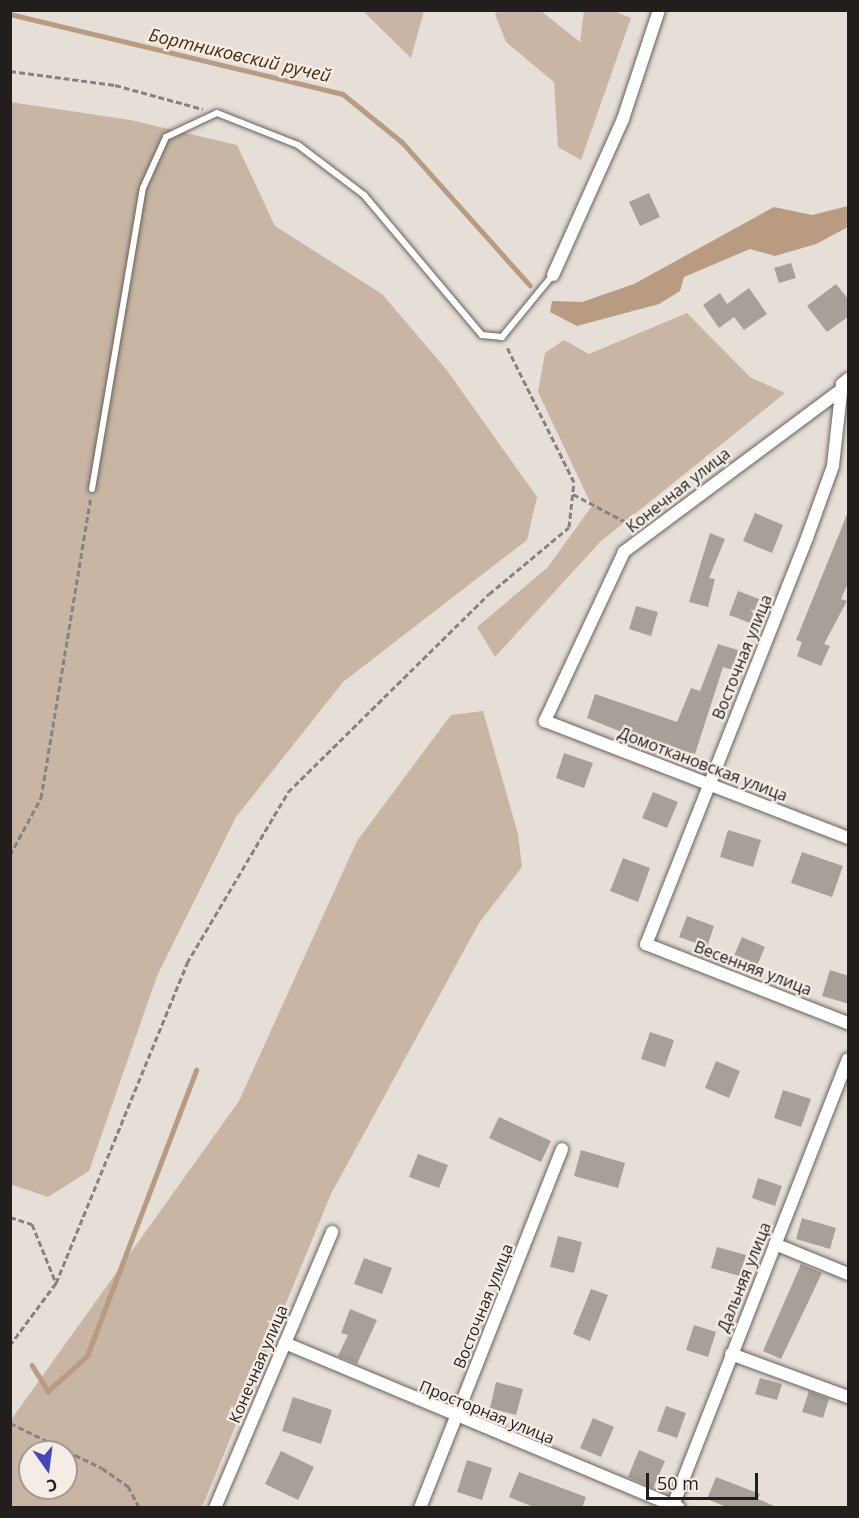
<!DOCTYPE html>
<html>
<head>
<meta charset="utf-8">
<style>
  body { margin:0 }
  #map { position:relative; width:859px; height:1518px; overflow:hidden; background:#e6dfd7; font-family:"Open Sans",sans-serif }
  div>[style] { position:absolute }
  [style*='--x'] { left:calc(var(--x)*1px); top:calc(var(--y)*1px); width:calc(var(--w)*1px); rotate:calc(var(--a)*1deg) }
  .green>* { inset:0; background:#c8b5a3 }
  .water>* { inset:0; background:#b89b80 }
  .stream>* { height:4.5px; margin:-2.25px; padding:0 2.25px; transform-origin:2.25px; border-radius:2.25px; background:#b89b80 }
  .building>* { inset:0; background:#a7a099 }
  .path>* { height:3px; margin-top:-1.5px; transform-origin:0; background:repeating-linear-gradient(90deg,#87827d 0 6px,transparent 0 9px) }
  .roads { filter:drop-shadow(0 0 2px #68615b) drop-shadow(0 0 2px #68615b) }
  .service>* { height:6px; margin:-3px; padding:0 3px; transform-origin:3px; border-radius:3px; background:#fff }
  .minor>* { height:12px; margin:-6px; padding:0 6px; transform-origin:6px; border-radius:6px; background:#fff }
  span { translate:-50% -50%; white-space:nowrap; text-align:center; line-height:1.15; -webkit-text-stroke:4.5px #f4ece5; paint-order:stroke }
  .street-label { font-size:16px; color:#211e1c }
  .water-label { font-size:18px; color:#4b2c09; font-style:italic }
  .frame { position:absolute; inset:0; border:12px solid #211e1c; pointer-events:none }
  .north { position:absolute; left:18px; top:1440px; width:60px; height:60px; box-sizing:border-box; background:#f4ece5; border:2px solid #a09a95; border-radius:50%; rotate:166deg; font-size:16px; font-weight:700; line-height:24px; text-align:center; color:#211e1c }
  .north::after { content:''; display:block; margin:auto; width:21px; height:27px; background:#4347bc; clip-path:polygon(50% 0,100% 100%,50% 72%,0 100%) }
  .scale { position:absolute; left:646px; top:1473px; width:112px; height:27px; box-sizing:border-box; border:3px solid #211e1c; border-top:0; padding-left:8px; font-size:18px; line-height:21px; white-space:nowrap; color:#211e1c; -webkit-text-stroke:4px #f4ece5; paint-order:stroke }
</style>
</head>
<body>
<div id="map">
  <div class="green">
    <i style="clip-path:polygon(363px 11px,424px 11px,411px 58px)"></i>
    <i style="clip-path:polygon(499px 11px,541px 11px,580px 42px,584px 11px,614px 11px,631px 18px,581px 160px,558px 147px,554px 82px,506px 42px,495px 14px)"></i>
    <i style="clip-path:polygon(10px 102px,130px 120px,237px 145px,275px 226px,382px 294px,446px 369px,537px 497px,527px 540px,343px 682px,236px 817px,157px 976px,89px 1171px,48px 1197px,10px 1184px)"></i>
    <i style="clip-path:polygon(687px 313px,750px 377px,785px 393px,600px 542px,495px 657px,477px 627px,547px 568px,592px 506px,538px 392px,545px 353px,564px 340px,589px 354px)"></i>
    <i style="clip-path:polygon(evenodd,483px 711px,518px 834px,522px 867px,479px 923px,331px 1194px,202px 1507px,11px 1507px,11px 1420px,239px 1101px,357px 841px,451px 715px,483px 711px,30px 1452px,66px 1452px,66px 1488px,30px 1488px,30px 1452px)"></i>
  </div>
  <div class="water">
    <i style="clip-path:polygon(848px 206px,848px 227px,816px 244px,775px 256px,750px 249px,684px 277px,680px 291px,659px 304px,577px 326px,550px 312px,552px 301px,582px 302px,634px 284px,774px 207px,812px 215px)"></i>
  </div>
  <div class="stream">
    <i style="--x:10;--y:14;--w:342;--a:13.5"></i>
    <i style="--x:343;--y:94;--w:76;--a:39.1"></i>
    <i style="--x:402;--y:142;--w:192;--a:48.2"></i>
    <i style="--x:32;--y:1365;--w:31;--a:58"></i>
    <i style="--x:48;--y:1391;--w:52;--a:-41.9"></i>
    <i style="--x:87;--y:1356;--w:306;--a:-69.1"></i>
  </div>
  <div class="building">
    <i style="clip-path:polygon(649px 193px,660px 217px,640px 226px,629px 202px)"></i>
    <i style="clip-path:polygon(791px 263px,796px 278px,779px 283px,774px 268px)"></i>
    <i style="clip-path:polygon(836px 284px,849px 300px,849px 316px,827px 332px,807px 306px)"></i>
    <i style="clip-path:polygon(749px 288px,767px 314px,744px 330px,734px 317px,719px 328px,703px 305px,720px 293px,727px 304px)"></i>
    <i style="clip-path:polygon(848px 512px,849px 581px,841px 599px,847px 601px,824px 644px,830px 646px,821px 666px,797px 656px,802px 642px,796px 640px)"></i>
    <i style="clip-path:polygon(755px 513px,783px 525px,772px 553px,743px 541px)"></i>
    <i style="clip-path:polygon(710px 533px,725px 539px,709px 578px,715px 579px,708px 607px,689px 602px)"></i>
    <i style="clip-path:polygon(738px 591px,759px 599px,750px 623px,729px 615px)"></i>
    <i style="clip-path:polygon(636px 606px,658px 612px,651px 636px,629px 629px)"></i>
    <i style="clip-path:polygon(718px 644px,738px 650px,733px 670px,723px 667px,695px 754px,649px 743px,587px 718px,595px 694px,677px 722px,691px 688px,700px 691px)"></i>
    <i style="clip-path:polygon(564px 753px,593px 763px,584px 788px,556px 778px)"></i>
    <i style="clip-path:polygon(653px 792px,678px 802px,667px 828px,642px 818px)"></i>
    <i style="clip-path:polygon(728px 830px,761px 840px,753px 867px,720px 857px)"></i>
    <i style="clip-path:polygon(802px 852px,843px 866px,832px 897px,791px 883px)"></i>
    <i style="clip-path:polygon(623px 858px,650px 868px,638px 902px,610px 891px)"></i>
    <i style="clip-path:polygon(687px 916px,714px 926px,707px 947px,679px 937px)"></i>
    <i style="clip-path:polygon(742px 937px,765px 947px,756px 968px,733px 958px)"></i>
    <i style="clip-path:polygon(830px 970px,849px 976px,849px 1004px,822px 996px)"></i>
    <i style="clip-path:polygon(650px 1032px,674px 1040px,665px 1067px,641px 1059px)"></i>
    <i style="clip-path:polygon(716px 1061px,740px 1071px,729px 1098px,705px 1088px)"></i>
    <i style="clip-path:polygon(783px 1090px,811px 1099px,801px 1127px,774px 1118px)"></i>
    <i style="clip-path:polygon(499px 1117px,551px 1141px,541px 1162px,489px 1138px)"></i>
    <i style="clip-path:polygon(581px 1150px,625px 1163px,618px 1188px,574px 1176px)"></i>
    <i style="clip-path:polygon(418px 1154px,448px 1165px,439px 1188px,409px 1177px)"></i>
    <i style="clip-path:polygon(758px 1178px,782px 1186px,775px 1206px,752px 1198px)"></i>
    <i style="clip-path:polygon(802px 1218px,836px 1228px,830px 1249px,796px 1239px)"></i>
    <i style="clip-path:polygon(558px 1236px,582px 1242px,574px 1273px,550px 1267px)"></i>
    <i style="clip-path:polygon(717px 1247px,746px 1255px,740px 1276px,711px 1268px)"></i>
    <i style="clip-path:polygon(364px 1258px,392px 1268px,382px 1294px,354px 1284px)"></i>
    <i style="clip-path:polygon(801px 1264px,822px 1273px,781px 1359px,763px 1351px)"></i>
    <i style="clip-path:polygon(591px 1289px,608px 1295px,590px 1341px,573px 1334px)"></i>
    <i style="clip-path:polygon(350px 1309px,377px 1320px,357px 1364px,338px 1356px,348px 1335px,341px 1333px)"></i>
    <i style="clip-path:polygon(694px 1325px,716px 1332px,708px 1357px,686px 1350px)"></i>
    <i style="clip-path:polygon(760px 1378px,782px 1384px,777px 1400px,755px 1394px)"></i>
    <i style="clip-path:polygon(496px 1382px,523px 1389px,516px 1415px,490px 1408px)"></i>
    <i style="clip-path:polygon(809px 1391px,829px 1399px,823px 1418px,802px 1412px)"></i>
    <i style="clip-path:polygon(293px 1397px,332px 1410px,321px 1444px,282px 1431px)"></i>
    <i style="clip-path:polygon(666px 1406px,686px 1413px,677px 1438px,657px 1431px)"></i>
    <i style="clip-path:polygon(593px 1418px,614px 1427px,601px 1457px,580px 1448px)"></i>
    <i style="clip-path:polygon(639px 1450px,665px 1461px,653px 1488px,628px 1477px)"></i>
    <i style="clip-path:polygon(281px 1451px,314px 1467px,298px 1500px,265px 1484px)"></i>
    <i style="clip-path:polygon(467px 1460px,492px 1468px,482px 1500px,457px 1492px)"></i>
    <i style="clip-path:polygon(519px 1472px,586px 1497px,582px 1508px,536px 1508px,509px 1497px)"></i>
    <i style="clip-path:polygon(716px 1477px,760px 1494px,758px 1499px,779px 1508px,729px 1508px,707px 1499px)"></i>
  </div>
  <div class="path">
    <i style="--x:10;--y:71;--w:106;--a:7.6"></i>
    <i style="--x:115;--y:85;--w:91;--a:15.3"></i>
    <i style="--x:573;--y:494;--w:72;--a:28"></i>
    <i style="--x:10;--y:855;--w:65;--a:-61.5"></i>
    <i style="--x:41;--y:798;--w:305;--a:-80.6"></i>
    <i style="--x:10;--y:1217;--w:23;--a:18"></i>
    <i style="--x:32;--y:1224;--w:64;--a:67.9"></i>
    <i style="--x:56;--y:1283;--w:77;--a:126.6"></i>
    <i style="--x:56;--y:1283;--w:346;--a:-67.7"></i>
    <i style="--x:187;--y:963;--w:199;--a:-59.4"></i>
    <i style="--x:288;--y:792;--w:282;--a:-44.6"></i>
    <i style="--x:489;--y:594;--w:104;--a:-39.9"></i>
    <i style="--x:569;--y:527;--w:45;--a:-83.7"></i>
    <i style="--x:574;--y:482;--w:153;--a:-116.4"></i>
    <i style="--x:10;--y:1423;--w:102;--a:26.1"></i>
    <i style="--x:102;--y:1468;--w:32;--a:35"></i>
    <i style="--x:128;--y:1486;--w:25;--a:63"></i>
  </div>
  <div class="roads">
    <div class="service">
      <i style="--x:92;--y:489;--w:305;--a:-80.4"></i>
      <i style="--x:143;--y:188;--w:56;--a:-65.7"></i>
      <i style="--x:166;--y:137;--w:56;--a:-25.2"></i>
      <i style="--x:217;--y:113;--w:87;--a:21.6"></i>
      <i style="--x:298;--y:145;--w:83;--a:37.1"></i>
      <i style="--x:364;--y:195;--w:183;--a:49.9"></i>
      <i style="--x:482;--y:335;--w:20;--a:6"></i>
      <i style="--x:502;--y:337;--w:80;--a:-50.6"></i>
    </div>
    <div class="minor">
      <i style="--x:553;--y:275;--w:171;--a:-65.8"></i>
      <i style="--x:623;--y:119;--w:115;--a:-71.7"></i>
      <i style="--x:848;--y:379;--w:8;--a:140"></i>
      <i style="--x:842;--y:384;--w:82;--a:96.3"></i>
      <i style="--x:833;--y:466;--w:77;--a:109.9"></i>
      <i style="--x:807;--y:538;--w:437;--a:111.6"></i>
      <i style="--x:646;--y:944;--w:217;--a:21.4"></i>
      <i style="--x:845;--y:387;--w:276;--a:143.3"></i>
      <i style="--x:624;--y:552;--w:187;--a:115.1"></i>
      <i style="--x:545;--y:721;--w:325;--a:21.1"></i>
      <i style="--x:775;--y:1244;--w:79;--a:22.3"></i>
      <i style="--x:285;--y:1343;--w:427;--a:22.7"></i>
      <i style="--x:731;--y:1354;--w:125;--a:20.2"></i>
      <i style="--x:215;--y:1508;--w:300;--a:-67"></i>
      <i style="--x:420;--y:1508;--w:386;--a:-68.4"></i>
      <i style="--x:672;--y:1508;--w:482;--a:-68.6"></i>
    </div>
  </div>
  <div class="street-label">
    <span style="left:678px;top:490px;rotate:-38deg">Конечная улица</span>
    <span style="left:742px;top:657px;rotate:-68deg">Восточная улица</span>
    <span style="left:703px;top:764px;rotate:21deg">Домоткановская улица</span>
    <span style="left:753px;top:968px;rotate:21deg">Весенняя улица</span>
    <span style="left:744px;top:1277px;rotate:-68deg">Дальняя улица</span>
    <span style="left:483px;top:1306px;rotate:-68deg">Восточная улица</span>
    <span style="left:258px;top:1364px;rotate:-67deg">Конечная улица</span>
    <span style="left:487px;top:1412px;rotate:22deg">Просторная улица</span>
  </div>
  <div class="water-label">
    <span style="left:240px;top:55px;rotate:13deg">Бортниковский ручей</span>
  </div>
  <div class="frame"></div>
  <div class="north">С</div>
  <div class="scale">50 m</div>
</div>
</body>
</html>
